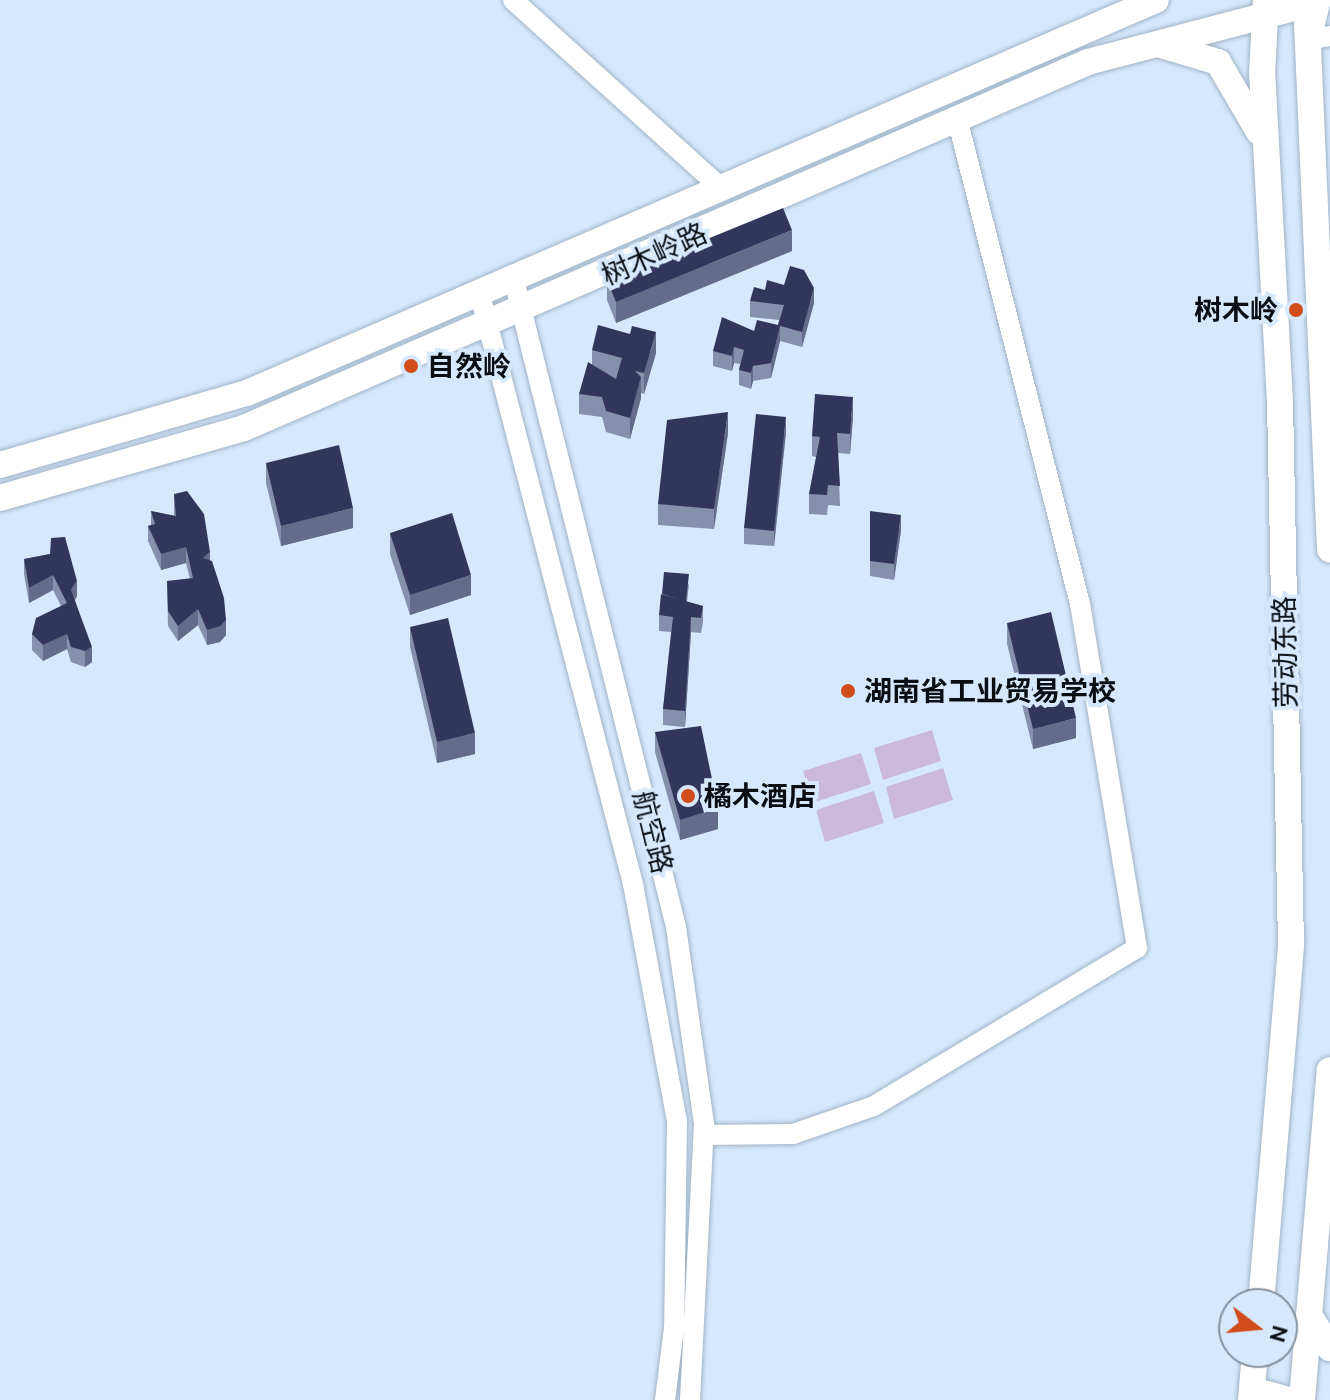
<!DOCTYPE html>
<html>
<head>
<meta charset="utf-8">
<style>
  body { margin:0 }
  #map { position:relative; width:1330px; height:1400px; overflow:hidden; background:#d6e9fc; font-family:Ubuntu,"Noto Sans SC",sans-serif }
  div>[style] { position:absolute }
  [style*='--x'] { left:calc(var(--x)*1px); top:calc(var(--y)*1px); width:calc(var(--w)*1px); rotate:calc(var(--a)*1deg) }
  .green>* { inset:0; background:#cab9d9 }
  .roads { filter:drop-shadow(0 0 2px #a1b3c6) drop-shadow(0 0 2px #a1b3c6) }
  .minor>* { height:20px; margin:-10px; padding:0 10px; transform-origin:10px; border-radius:10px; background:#fff }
  .major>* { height:26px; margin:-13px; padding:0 13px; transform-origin:13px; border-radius:13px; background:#fff }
  .wall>* { inset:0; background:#8490ac }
  .shaded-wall>* { inset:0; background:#646c8c }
  .building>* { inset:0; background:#33365c }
  .dots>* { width:22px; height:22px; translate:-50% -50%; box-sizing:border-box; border:4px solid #d6e9fc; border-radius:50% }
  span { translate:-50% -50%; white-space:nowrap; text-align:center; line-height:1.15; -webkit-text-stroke:8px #d6e9fc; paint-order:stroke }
  .street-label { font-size:28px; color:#080e14 }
  .poi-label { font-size:28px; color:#080e14; font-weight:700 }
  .right { translate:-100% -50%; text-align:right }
  .left { translate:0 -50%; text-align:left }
  .north { position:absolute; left:1218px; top:1288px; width:80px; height:80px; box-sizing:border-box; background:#d6e9fc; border:2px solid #84919f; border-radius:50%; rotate:106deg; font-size:22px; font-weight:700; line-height:32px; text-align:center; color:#080e14 }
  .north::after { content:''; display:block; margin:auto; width:28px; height:36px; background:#d24b1b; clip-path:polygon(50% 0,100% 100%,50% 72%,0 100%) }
</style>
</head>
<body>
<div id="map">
  <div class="green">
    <i style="clip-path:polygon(932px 730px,941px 761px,883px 780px,874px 748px)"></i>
    <i style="clip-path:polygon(861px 753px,871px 784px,812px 803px,803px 771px)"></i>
    <i style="clip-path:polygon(943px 768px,953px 800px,894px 819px,886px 787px)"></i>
    <i style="clip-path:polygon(874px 791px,884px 823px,825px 842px,816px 810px)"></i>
  </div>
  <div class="roads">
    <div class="minor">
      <i style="--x:513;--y:0;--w:280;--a:42.1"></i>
      <i style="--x:1321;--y:0;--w:40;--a:104.4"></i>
      <i style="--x:1311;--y:39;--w:19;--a:-9"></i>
      <i style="--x:513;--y:276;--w:671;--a:75.94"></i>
      <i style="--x:676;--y:927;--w:199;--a:81.9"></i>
      <i style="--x:704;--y:1124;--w:276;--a:92.9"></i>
      <i style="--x:479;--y:291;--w:613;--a:75.44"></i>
      <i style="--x:633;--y:884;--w:241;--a:79.5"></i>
      <i style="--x:677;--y:1121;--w:207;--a:90.8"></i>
      <i style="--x:674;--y:1328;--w:73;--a:97.1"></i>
      <i style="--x:704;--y:1135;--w:89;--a:-0.6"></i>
      <i style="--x:793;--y:1134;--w:86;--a:-19.1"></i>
      <i style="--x:874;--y:1106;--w:307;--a:-31"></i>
      <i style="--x:1137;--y:948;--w:349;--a:-99.4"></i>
      <i style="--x:1080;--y:604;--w:497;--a:-104.2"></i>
    </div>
    <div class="major">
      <i style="--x:1306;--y:0;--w:550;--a:87.5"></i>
      <i style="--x:1158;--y:44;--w:63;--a:16.7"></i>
      <i style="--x:1218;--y:62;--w:81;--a:59.6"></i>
      <i style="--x:0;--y:465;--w:257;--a:-16.3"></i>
      <i style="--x:247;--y:393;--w:990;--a:-23.38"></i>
      <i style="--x:0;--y:498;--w:254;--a:-16"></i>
      <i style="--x:244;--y:428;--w:920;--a:-23.44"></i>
      <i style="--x:1088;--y:62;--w:225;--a:-14.7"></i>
      <i style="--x:1261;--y:1304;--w:360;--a:-85.2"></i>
      <i style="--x:1291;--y:945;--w:543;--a:-91.16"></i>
      <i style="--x:1280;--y:402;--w:328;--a:-93.1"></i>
      <i style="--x:1262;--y:74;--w:74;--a:-86.9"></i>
      <i style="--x:1309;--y:1315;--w:39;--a:58"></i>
      <i style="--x:1252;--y:1390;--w:39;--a:15"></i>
      <i style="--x:1251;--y:1400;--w:48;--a:-85.2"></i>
      <i style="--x:1302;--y:1400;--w:331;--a:-85.2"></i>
    </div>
  </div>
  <div class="wall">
    <i style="clip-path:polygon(792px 251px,616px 323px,607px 300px,607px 280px)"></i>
    <i style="clip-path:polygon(765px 290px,814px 303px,802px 347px,780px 341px,771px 378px,753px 381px,751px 389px,739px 385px,739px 370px,740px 364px,734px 363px,732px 371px,713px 366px,713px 351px,754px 331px,778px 325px,779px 320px,750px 317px,750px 301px)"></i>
    <i style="clip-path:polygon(592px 350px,656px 353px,644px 394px,641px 393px,641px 398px,630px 439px,606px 432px,602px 417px,579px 414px,579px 394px,592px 364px)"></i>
    <i style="clip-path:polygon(853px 417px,850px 454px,838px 453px,840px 506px,828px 505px,827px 515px,809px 514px,809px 494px,816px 457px,812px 456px,812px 436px)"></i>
    <i style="clip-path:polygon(786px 432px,774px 546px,744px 544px,744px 528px)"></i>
    <i style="clip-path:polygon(728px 433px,714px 529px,658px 525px,658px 504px)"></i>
    <i style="clip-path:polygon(266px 463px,353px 528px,281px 546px,266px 483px)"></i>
    <i style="clip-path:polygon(174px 494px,210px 560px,226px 635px,220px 642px,207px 645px,198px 625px,178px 641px,168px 626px,167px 581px,190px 579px,186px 563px,161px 570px,148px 541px,148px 526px,151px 525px,151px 511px,174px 516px)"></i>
    <i style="clip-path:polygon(870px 511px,901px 530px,894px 580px,870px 576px)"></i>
    <i style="clip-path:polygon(390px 533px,471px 595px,410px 615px,390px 554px)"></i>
    <i style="clip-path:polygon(50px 554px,77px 596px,75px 600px,92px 662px,85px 667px,71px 662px,67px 649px,43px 661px,32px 650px,32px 634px,61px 606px,53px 590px,29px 603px,24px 574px,24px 559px)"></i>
    <i style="clip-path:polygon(689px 584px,687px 602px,703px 606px,703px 622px,701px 633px,691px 632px,685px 727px,663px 725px,663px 709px,671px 632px,659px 631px,659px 615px)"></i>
    <i style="clip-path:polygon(1007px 623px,1076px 738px,1033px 749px,1007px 644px)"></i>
    <i style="clip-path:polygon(410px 627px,475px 754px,437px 763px,410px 647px)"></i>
    <i style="clip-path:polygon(655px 732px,718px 829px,680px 840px,655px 752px)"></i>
  </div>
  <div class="shaded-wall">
    <i style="clip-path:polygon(792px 230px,792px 251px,616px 323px,616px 302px)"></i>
    <i style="clip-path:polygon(814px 288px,814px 303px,802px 347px,802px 332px)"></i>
    <i style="clip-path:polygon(780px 326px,780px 341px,771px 378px,771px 363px)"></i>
    <i style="clip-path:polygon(656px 332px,656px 353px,644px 394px,644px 373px)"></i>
    <i style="clip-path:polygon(734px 347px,734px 363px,732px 371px,732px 356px)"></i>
    <i style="clip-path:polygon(753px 366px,753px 381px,751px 389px,751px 373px)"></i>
    <i style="clip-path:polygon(641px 377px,641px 398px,630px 439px,630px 418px)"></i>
    <i style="clip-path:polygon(853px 397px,853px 417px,850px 454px,850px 434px)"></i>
    <i style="clip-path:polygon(728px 412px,728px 433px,714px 529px,714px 509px)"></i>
    <i style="clip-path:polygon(786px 417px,786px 432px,774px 546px,774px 531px)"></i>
    <i style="clip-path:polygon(353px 508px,353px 528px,281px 546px,281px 526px)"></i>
    <i style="clip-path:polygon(901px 515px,901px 530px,894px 580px,894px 564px)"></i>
    <i style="clip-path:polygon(186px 547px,186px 563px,161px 570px,161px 554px)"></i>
    <i style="clip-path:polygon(210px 552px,210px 567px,203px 558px)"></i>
    <i style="clip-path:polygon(53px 575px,53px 590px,29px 603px,29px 588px)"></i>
    <i style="clip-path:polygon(471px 575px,471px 595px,410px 615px,410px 595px)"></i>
    <i style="clip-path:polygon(77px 581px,77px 596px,71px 606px,71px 590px)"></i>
    <i style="clip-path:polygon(198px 609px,198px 625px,178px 641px,178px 626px)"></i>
    <i style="clip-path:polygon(691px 617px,691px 632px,685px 727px,685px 711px)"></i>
    <i style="clip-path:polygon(226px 620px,226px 635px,220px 642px,207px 645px,207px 630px)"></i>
    <i style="clip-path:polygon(67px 634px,67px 649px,43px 661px,43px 645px)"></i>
    <i style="clip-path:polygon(92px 647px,92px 662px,85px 667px,85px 651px)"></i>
    <i style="clip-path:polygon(1076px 718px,1076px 738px,1033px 749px,1033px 729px)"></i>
    <i style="clip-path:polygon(475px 733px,475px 754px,437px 763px,437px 742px)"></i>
    <i style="clip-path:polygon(718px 808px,718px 829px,680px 840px,680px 820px)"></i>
  </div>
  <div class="building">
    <i style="clip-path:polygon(783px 208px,792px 230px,616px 302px,607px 280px)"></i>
    <i style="clip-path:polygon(790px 266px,804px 270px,814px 288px,802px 332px,780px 326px,771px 363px,753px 366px,751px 373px,739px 370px,744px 350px,734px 347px,732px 356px,713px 351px,722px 317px,754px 331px,757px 320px,778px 325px,784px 305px,750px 301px,754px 287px,765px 290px,767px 280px,784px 285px)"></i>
    <i style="clip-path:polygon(598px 325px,630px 334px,632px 326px,656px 332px,644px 373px,635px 371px,641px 377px,630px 418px,606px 411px,602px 397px,579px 394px,588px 362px,616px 379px,622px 358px,592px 350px)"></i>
    <i style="clip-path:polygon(815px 394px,853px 397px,850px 434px,837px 433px,840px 486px,828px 485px,827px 495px,809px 494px,820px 437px,812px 436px)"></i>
    <i style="clip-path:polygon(728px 412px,714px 509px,658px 504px,667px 420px)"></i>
    <i style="clip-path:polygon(756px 414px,786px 417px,774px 531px,744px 528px)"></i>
    <i style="clip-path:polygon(339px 445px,353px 508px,281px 526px,266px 463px)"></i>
    <i style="clip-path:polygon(187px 491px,204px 514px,210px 552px,203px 558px,212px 561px,224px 598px,226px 620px,220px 626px,207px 630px,198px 609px,178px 626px,168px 611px,167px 581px,193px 578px,186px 547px,161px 554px,148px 526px,155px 524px,151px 511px,176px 516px,174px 494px)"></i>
    <i style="clip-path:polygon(870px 511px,901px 515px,894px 564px,870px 561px)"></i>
    <i style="clip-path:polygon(452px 513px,471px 575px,410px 595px,390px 533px)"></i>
    <i style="clip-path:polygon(65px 537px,77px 581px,71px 590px,92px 647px,85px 651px,71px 647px,67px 634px,43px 645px,32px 634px,36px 618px,67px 603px,53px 575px,29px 588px,24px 559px,50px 554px,51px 538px)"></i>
    <i style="clip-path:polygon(664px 572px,689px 574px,686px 602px,662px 594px)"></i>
    <i style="clip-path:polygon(661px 594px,703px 606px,701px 618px,691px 617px,685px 711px,663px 709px,673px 617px,659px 615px)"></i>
    <i style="clip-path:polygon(1051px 612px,1076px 718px,1033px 729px,1007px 623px)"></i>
    <i style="clip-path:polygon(448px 618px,475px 733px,437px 742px,410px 627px)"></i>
    <i style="clip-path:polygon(701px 726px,718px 808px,680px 820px,655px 732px)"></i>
  </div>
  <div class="dots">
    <i style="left:1296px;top:310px;background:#d24b1b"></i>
    <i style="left:411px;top:366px;background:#d24b1b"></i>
    <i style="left:848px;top:691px;background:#d24b1b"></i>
    <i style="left:688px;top:796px;background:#d24b1b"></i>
  </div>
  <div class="street-label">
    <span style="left:654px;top:254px;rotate:-24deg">树木岭路</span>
    <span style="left:1285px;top:652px;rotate:-91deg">劳动东路</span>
    <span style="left:653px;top:832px;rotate:76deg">航空路</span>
  </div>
  <div class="poi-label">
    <span class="right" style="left:1278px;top:310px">树木岭</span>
    <span class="left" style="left:427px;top:366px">自然岭</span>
    <span class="left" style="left:864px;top:691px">湖南省工业贸易学校</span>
    <span class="left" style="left:704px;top:796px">橘木酒店</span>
  </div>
  <div class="north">N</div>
</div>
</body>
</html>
